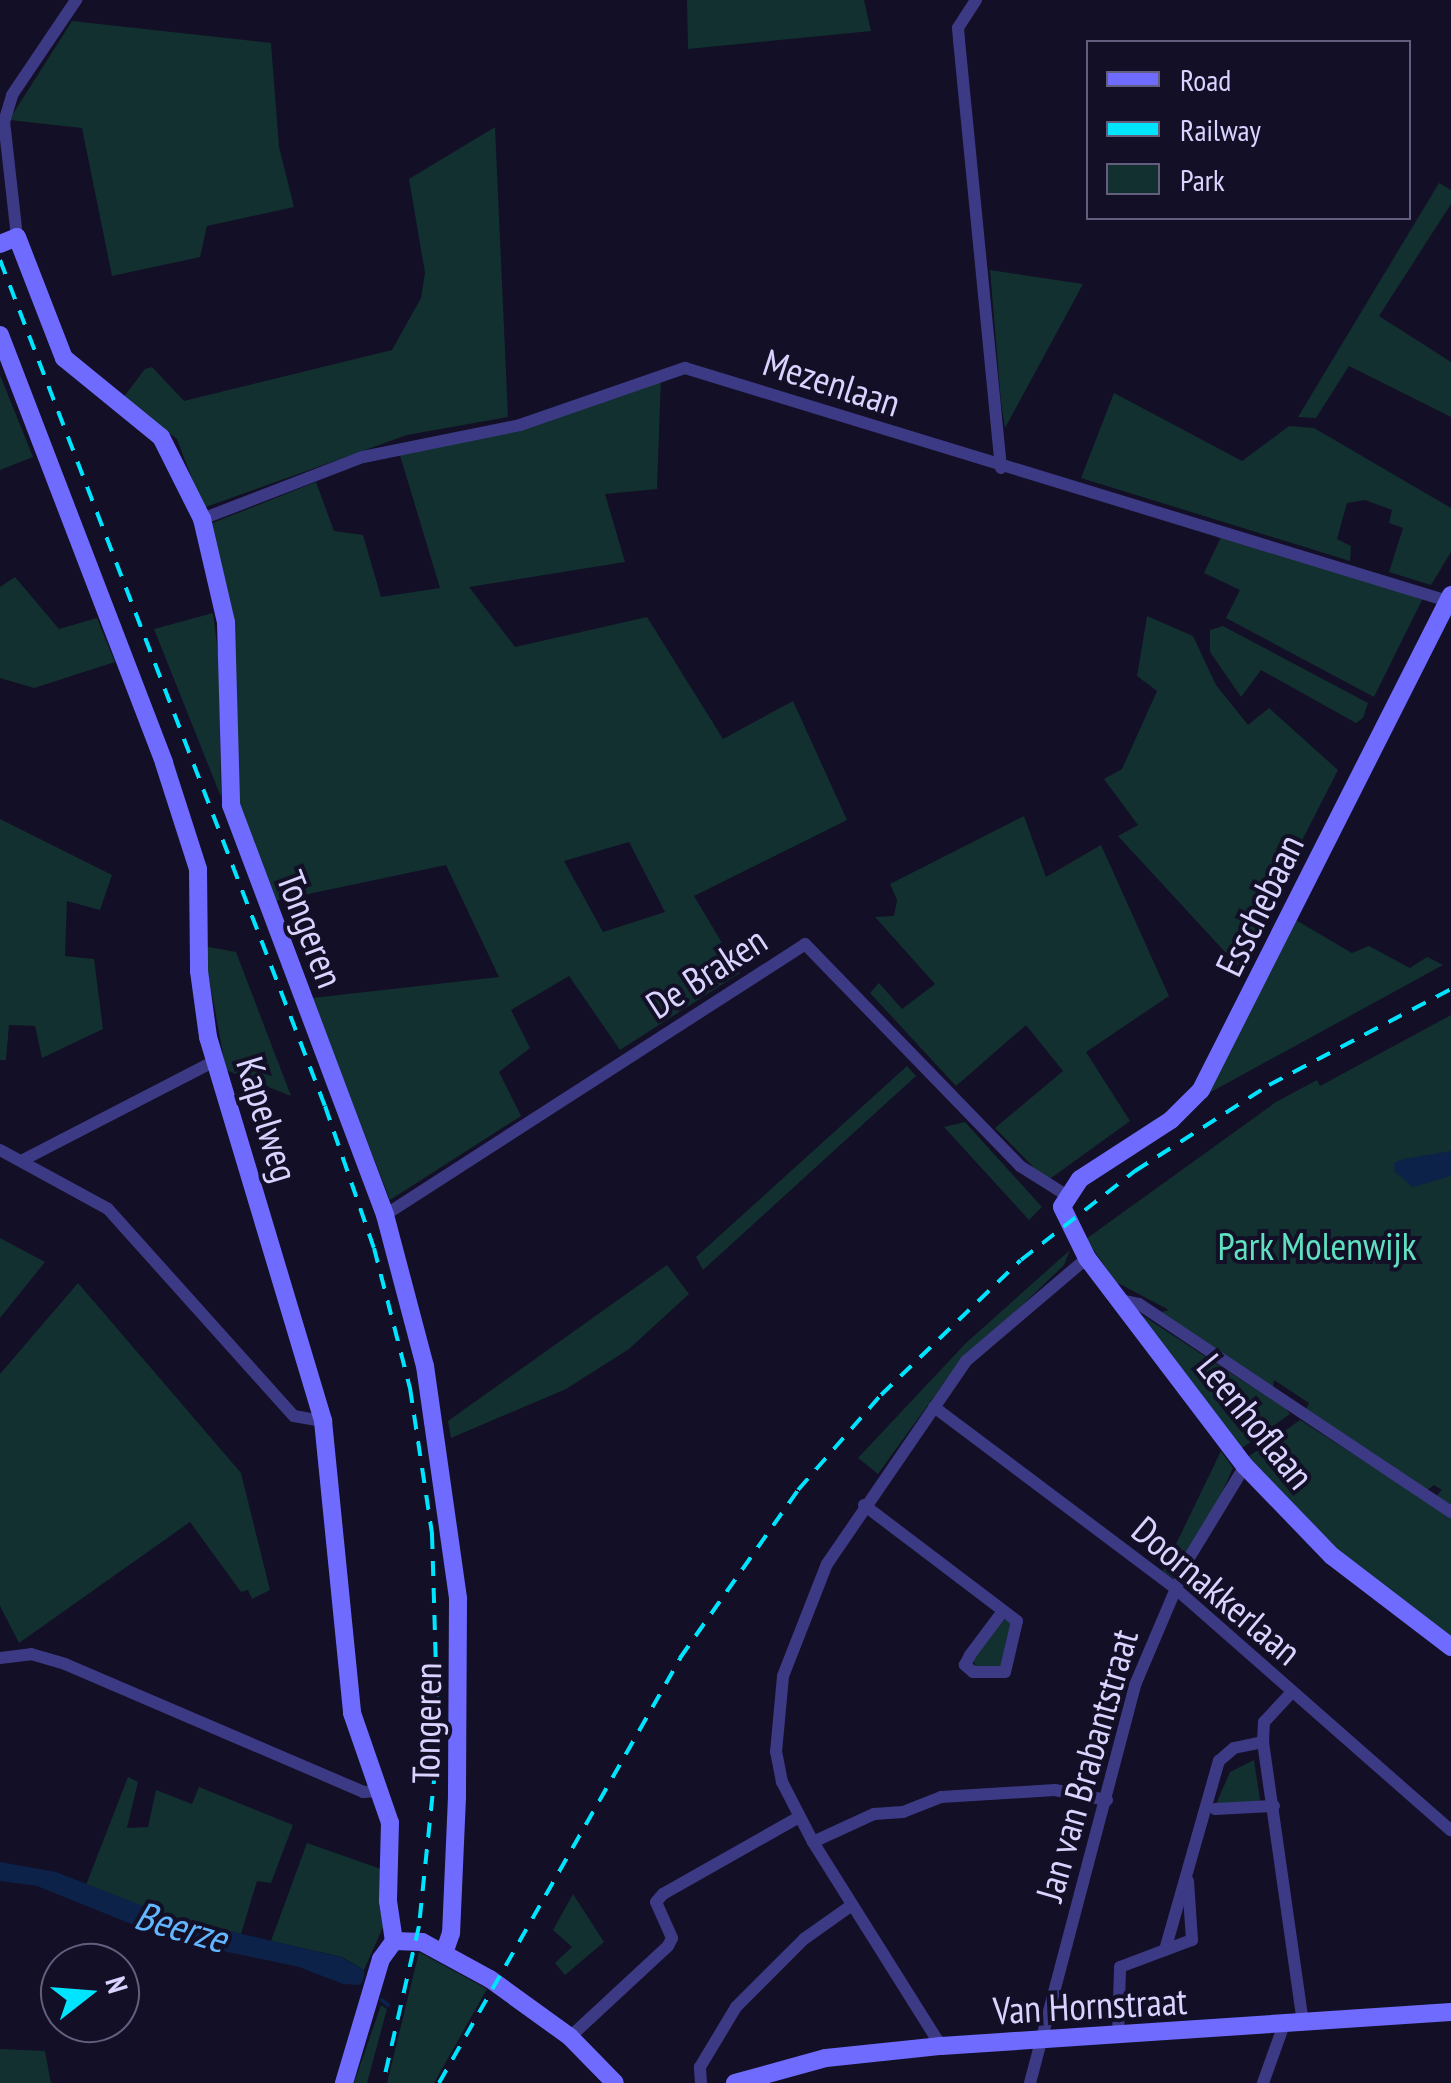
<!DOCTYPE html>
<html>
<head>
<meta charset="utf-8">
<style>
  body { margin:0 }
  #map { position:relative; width:1451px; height:2083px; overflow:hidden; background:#130f26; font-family:"PT Sans Narrow",sans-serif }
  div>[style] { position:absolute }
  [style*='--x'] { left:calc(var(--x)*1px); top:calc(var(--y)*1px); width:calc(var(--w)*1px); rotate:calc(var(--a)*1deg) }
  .green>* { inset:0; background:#12302f }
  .water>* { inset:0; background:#0c2248 }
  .stream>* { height:4px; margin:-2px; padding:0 2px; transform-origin:2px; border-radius:2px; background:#0c2248 }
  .street>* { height:12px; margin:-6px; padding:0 6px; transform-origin:6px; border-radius:6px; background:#3d3a85 }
  .secondary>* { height:18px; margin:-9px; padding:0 9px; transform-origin:9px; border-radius:9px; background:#6f6bff }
  .rail>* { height:4px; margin-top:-2px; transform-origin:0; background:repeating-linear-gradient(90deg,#00e5ff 0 15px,transparent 0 27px) }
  span { translate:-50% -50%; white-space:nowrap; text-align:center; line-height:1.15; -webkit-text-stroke:8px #130f26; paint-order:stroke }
  .street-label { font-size:38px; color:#d9d4ff }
  .park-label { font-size:38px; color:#5fe0c0 }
  .water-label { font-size:40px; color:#62b6ff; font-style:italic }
  .legend { position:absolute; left:1086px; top:40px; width:325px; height:180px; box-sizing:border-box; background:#130f26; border:2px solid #625e7d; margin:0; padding:12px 18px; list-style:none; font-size:30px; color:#d9d4ff }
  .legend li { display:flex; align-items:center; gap:20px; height:50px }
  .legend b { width:50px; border:2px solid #625e7d }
  .north { position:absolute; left:40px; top:1943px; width:100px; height:100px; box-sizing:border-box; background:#130f26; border:2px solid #625e7d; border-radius:50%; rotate:73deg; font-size:28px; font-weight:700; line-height:40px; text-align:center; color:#d9d4ff }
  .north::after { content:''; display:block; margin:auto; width:35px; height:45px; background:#00e5ff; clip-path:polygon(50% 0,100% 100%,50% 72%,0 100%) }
</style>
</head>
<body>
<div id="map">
  <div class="green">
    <i style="clip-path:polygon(687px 0,864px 0,871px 31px,688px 49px)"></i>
    <i style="clip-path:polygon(72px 21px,271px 43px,279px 147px,294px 207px,207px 226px,200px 257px,112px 276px,82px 128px,9px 120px)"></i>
    <i style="clip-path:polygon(495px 127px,508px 417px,407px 435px,203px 508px,177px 439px,123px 398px,145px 369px,152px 367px,184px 401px,392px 350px,421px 298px,425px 273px,409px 179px)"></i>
    <i style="clip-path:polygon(1439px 183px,1451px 190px,1451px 204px,1379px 316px,1451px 362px,1451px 417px,1349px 366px,1316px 418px,1298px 417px)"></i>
    <i style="clip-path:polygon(990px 270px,1083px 284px,1005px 428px,1001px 402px)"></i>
    <i style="clip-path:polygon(0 375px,33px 457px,0 470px)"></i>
    <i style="clip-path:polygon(evenodd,661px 377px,657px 489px,605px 494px,625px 562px,469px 587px,515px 647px,647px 617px,723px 739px,793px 701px,847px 820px,694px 896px,740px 973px,620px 1050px,569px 976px,511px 1010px,530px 1048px,499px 1072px,521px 1116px,390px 1200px,312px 998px,499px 977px,446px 865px,275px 901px,233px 794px,210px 524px,316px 482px,334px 531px,363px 535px,381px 597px,440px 588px,399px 452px,546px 422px,661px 377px,629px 842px,665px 912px,603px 932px,564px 861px,629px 842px)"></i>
    <i style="clip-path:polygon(1114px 393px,1242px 461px,1289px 426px,1314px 428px,1451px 508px,1451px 552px,1431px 585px,1389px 572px,1403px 528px,1389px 523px,1392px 510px,1365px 500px,1347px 503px,1337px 539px,1351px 546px,1350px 561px,1081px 478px)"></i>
    <i style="clip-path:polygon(1221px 537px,1423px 598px,1374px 697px,1226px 618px,1240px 590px,1204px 573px)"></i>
    <i style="clip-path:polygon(15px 577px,59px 629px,97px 618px,115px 662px,34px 688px,0 678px,0 587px)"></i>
    <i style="clip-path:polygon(213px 613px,219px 661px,221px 797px,154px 629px)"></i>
    <i style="clip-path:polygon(1147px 616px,1193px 636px,1216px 685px,1248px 725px,1269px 708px,1338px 770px,1238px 966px,1118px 836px,1138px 825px,1104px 779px,1122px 769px,1157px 691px,1137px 676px)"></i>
    <i style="clip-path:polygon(1223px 626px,1368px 703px,1363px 718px,1356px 723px,1261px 670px,1241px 697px,1210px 652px,1210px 630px)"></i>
    <i style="clip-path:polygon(1024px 816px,1046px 877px,1101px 845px,1169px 996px,1086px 1052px,1130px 1121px,1047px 1181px,995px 1128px,1063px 1071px,1026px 1025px,956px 1086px,870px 993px,879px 983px,902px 1009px,935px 984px,875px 917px,894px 916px,897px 900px,890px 884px)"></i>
    <i style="clip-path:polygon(0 819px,112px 875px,100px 910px,67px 901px,65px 956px,94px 959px,103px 1029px,42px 1058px,35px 1026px,9px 1025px,6px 1060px,0 1060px)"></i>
    <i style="clip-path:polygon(1294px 919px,1352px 953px,1369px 946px,1410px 968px,1427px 957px,1443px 965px,1200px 1098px)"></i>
    <i style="clip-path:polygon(203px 946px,236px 952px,291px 1096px,226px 1070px)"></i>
    <i style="clip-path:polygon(1451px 1015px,1451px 1505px,1436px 1496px,1442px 1490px,1434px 1485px,1427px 1490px,1306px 1409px,1309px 1403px,1274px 1380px,1273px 1388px,1161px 1312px,1169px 1310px,1116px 1282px,1086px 1239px,1276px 1102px,1317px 1080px,1320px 1086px)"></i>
    <i style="clip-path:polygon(907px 1066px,916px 1076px,703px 1270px,696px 1257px)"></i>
    <i style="clip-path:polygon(965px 1122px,1042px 1207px,1029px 1220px,944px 1127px)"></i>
    <i style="clip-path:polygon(0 1238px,45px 1262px,0 1318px)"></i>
    <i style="clip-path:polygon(1070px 1250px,1064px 1265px,951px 1373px,878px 1474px,858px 1458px,965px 1344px)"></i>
    <i style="clip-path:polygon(667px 1265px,689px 1294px,629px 1349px,566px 1389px,451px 1438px,448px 1421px)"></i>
    <i style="clip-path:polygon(78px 1283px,241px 1473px,270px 1590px,252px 1599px,248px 1590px,241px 1592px,190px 1522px,19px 1643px,0 1606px,0 1374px)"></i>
    <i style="clip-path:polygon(1134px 1310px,1286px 1409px,1290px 1414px,1238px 1451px)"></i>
    <i style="clip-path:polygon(1300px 1420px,1451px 1517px,1451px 1639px,1338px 1553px,1245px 1459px)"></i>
    <i style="clip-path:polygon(1221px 1451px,1233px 1468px,1193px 1557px,1174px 1579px,1163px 1571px)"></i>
    <i style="clip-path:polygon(1003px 1620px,1013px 1621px,1003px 1666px,975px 1666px,973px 1658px)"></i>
    <i style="clip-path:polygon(1254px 1760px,1261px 1806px,1216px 1804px,1230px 1772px)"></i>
    <i style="clip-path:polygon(128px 1777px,138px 1782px,127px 1828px,148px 1827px,156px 1790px,192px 1804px,199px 1787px,293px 1825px,271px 1883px,257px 1881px,241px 1934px,151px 1911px,86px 1885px)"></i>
    <i style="clip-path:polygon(307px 1843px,384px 1870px,383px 1927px,364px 1970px,342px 1957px,271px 1941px)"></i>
    <i style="clip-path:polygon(573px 1894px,604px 1942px,565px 1975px,555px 1963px,572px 1947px,553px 1930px)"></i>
    <i style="clip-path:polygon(419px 1952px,487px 1989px,434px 2083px,387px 2083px)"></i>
    <i style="clip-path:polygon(381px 2005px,387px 2009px,367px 2083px,354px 2083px)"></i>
    <i style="clip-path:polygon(0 2049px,45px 2051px,51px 2083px,0 2083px)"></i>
  </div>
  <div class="water">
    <i style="clip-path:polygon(1451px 1151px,1451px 1176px,1413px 1187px,1395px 1172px,1394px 1163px,1403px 1159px)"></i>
    <i style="clip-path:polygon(0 1862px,56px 1872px,177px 1919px,341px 1957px,364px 1970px,364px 1977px,360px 1985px,343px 1984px,299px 1967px,171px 1940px,37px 1886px,0 1881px)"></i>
  </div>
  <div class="stream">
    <i style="--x:382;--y:2000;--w:8;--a:40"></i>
  </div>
  <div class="street">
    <i style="--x:976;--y:0;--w:33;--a:123"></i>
    <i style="--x:958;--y:28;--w:12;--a:85"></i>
    <i style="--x:959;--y:40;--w:430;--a:84.4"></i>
    <i style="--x:17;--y:237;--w:116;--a:-96.4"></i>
    <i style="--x:4;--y:122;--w:28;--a:-73"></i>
    <i style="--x:12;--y:95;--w:115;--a:-56"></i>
    <i style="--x:202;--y:519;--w:173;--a:-21.1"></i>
    <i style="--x:363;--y:457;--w:160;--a:-11.5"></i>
    <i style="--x:520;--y:425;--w:175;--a:-19.1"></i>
    <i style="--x:685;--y:368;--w:801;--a:16.99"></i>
    <i style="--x:0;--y:1150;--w:123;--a:28.6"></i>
    <i style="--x:108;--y:1209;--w:278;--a:48.1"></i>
    <i style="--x:294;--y:1416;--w:29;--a:10"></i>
    <i style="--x:23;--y:1160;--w:216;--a:-27.3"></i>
    <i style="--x:385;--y:1215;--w:500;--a:-32.8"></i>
    <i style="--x:805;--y:944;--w:309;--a:45.9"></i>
    <i style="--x:1020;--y:1166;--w:54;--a:32.2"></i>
    <i style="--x:1119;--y:1300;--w:20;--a:11"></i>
    <i style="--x:1139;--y:1304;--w:375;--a:33.7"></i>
    <i style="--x:934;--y:1407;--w:303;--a:36.9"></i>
    <i style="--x:1176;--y:1589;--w:366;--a:41.3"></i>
    <i style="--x:864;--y:1505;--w:192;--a:37.2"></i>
    <i style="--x:1017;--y:1621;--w:52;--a:103.2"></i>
    <i style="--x:1005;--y:1672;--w:32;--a:180"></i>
    <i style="--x:973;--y:1672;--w:11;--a:-139"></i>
    <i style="--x:965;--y:1665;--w:11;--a:-63"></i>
    <i style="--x:970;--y:1655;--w:55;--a:-53.1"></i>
    <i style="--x:0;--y:1658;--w:31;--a:-7"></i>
    <i style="--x:31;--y:1654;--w:35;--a:16"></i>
    <i style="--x:65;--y:1664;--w:324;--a:23.2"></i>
    <i style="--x:363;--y:1792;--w:17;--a:-3"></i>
    <i style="--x:1292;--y:1692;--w:41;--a:133"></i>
    <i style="--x:1264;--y:1722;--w:20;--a:93"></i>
    <i style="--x:1263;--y:1742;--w:285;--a:81.9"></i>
    <i style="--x:1215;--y:1809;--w:59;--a:-2.9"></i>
    <i style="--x:813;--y:1842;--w:67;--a:-24.7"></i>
    <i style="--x:874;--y:1814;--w:29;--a:-4"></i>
    <i style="--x:903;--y:1812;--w:41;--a:-21.5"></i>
    <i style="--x:941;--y:1797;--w:114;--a:-3.5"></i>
    <i style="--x:1055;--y:1790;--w:53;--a:10.9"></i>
    <i style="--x:1165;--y:1950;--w:197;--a:-74.1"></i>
    <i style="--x:1219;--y:1761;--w:20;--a:-41"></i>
    <i style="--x:1234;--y:1748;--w:30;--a:-12"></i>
    <i style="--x:1118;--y:2036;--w:69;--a:-88.3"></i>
    <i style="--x:1120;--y:1967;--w:77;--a:-20.6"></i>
    <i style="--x:1192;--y:1940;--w:59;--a:-93.9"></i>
    <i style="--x:570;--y:2037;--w:134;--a:-42.9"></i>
    <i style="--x:668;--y:1946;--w:9;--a:-63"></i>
    <i style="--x:672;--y:1938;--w:39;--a:-114"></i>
    <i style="--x:656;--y:1902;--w:11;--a:-49"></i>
    <i style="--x:663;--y:1894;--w:156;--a:-29.5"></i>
    <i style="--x:941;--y:2046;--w:241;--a:-122.1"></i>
    <i style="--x:813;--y:1842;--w:68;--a:-117.3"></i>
    <i style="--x:782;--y:1782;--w:31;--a:-101"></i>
    <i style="--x:776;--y:1752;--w:76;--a:-84.7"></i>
    <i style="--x:783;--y:1676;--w:120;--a:-68.6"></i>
    <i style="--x:827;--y:1564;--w:246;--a:-55.6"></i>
    <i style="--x:966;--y:1361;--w:159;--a:-40.4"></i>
    <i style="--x:701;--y:2083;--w:16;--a:-94"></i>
    <i style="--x:700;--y:2067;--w:70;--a:-59"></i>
    <i style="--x:736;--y:2007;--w:96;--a:-45"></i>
    <i style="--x:804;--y:1939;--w:59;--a:-35.3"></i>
    <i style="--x:1030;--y:2083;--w:412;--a:-75.2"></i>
    <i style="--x:1135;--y:1685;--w:138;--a:-67"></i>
    <i style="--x:1189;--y:1558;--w:108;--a:-58.7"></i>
    <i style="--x:1263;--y:2083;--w:59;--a:-70.3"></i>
  </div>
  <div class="secondary">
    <i style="--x:0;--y:244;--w:18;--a:-22"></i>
    <i style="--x:17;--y:237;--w:130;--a:68.8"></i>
    <i style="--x:64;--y:358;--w:125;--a:39.2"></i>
    <i style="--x:161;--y:437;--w:92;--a:63.4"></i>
    <i style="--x:202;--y:519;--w:106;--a:76.9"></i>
    <i style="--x:226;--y:622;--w:183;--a:88.4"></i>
    <i style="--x:231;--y:805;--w:438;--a:69.4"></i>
    <i style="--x:385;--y:1215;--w:156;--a:75.2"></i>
    <i style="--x:425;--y:1366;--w:235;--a:81.9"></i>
    <i style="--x:458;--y:1599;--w:198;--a:90.3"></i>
    <i style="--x:457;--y:1797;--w:136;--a:92.5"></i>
    <i style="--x:451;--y:1933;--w:21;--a:109"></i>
    <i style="--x:0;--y:335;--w:458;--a:69"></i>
    <i style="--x:164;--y:763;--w:111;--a:72.2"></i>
    <i style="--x:198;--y:869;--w:102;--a:89.4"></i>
    <i style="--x:199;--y:971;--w:67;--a:82.2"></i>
    <i style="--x:208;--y:1037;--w:401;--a:73.3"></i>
    <i style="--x:323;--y:1421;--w:293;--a:84.3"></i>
    <i style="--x:352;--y:1713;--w:116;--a:70.9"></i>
    <i style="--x:390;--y:1823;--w:78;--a:91.5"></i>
    <i style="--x:388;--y:1901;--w:40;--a:81.5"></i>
    <i style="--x:1451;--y:595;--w:555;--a:116.8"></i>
    <i style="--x:1201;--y:1090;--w:42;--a:135"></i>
    <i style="--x:1171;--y:1120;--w:108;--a:147"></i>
    <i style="--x:1080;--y:1179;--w:33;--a:123"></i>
    <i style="--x:1062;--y:1207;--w:57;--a:63.9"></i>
    <i style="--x:1087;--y:1258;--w:261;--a:52.8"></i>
    <i style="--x:1245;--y:1466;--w:125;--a:46"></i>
    <i style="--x:1332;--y:1556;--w:150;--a:37.4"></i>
    <i style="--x:394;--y:1941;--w:28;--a:2"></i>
    <i style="--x:422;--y:1942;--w:77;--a:28.6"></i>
    <i style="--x:490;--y:1979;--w:99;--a:35.9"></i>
    <i style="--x:570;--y:2037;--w:64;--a:45.6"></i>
    <i style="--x:344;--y:2083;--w:129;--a:-73.4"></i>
    <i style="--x:381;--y:1959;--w:22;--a:-54"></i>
    <i style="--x:735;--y:2083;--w:94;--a:-15.4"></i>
    <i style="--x:826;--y:2058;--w:116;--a:-6"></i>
    <i style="--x:941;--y:2046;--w:511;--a:-3.81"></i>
  </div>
  <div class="rail">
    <i style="--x:0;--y:260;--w:906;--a:68.99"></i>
    <i style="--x:325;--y:1106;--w:150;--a:71"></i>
    <i style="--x:374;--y:1248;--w:145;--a:75.6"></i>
    <i style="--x:410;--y:1388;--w:148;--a:81.4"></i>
    <i style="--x:432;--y:1534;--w:208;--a:88.3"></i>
    <i style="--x:438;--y:1742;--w:185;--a:95.9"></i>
    <i style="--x:419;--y:1926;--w:161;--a:102.9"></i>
    <i style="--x:439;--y:2083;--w:489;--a:-60.4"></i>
    <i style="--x:680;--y:1658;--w:205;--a:-54.9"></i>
    <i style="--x:798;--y:1490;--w:126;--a:-48.9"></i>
    <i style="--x:881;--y:1395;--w:194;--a:-44"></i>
    <i style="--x:1021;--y:1260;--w:145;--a:-38"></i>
    <i style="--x:1135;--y:1171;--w:159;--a:-32.7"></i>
    <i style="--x:1269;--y:1085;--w:206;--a:-27.8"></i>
  </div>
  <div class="street-label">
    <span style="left:832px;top:382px;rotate:18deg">Mezenlaan</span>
    <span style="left:1259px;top:905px;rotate:-64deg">Esschebaan</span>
    <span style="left:311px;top:929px;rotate:69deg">Tongeren</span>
    <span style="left:706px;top:972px;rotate:-33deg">De Braken</span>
    <span style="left:268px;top:1119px;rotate:73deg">Kapelweg</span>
    <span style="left:1256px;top:1421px;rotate:51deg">Leenhoflaan</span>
    <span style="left:1217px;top:1590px;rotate:40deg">Doornakkerlaan</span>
    <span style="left:426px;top:1723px;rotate:-89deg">Tongeren</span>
    <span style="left:1086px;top:1765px;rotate:-74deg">Jan van Brabantstraat</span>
    <span style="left:1090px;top:2005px;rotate:-3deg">Van Hornstraat</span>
  </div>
  <div class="park-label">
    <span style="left:1317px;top:1246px">Park Molenwijk</span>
  </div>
  <div class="water-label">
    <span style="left:181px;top:1926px;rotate:16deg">Beerze</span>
  </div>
  <ul class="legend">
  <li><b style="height:12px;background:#6f6bff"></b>Road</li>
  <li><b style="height:12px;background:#00e5ff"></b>Railway</li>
  <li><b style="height:28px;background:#12302f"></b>Park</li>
  </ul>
  <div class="north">N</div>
</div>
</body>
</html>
